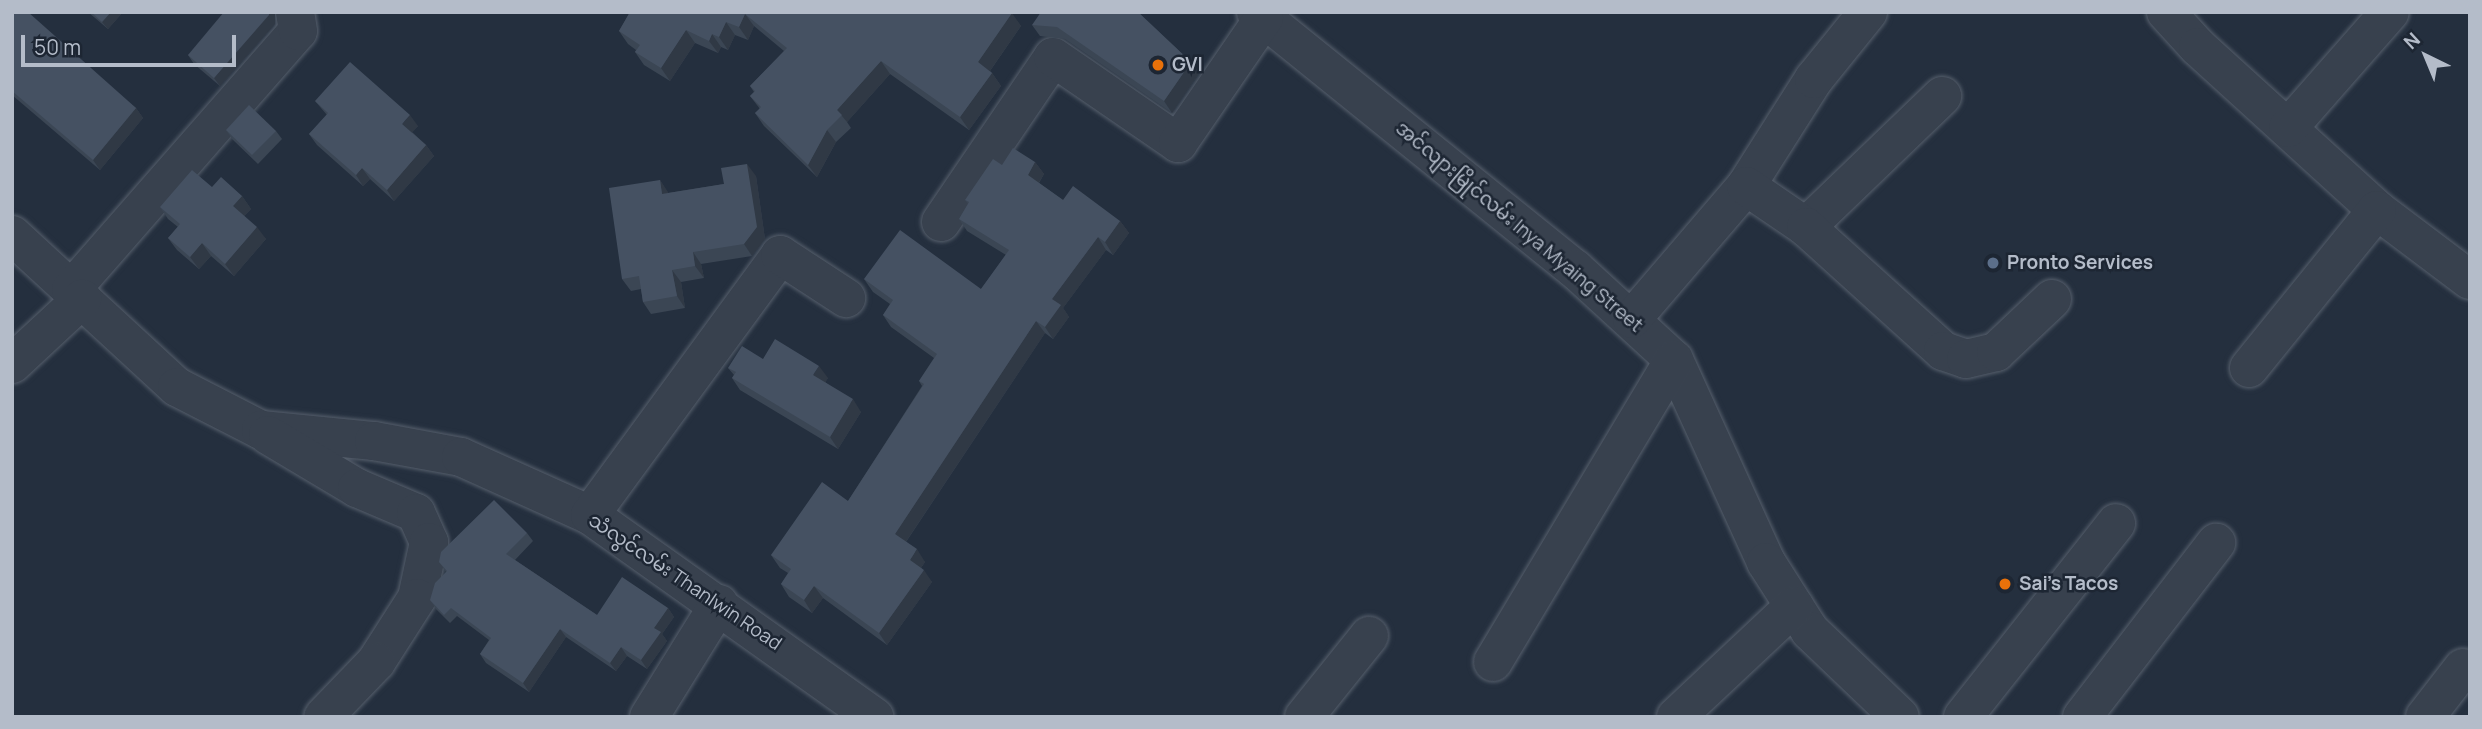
<!DOCTYPE html>
<html>
<head>
<meta charset="utf-8">
<style>
  body { margin:0 }
  #map { position:relative; width:2482px; height:729px; overflow:hidden; background:#242f3e; font-family:Manrope,"Noto Sans Myanmar",sans-serif }
  div>[style] { position:absolute }
  [style*='--x'] { left:calc(var(--x)*1px); top:calc(var(--y)*1px); width:calc(var(--w)*1px); rotate:calc(var(--a)*1deg) }
  .roads { filter:drop-shadow(0 0 2px #565f6c) drop-shadow(0 0 2px #565f6c) }
  .minor>* { height:38px; margin:-19px; padding:0 19px; transform-origin:19px; border-radius:19px; background:#38414e }
  .wall>* { inset:0; background:#3b4654 }
  .shaded-wall>* { inset:0; background:#303945 }
  .building>* { inset:0; background:#455162 }
  .dots>* { width:19px; height:19px; translate:-50% -50%; box-sizing:border-box; border:4px solid #1d2633; border-radius:50% }
  span { translate:-50% -50%; white-space:nowrap; text-align:center; line-height:1.15; -webkit-text-stroke:5px #1d2633; paint-order:stroke }
  .poi-label { font-size:19px; color:#b4bcc9; font-weight:700 }
  .left { translate:0 -50%; text-align:left }
  .street-label { font-size:19px; color:#b4bcc9 }
  .frame { position:absolute; inset:0; border:14px solid #b4bcc9; pointer-events:none }
  .north { position:absolute; left:2391px; top:21px; width:70px; height:70px; -webkit-text-stroke:5px #1d2633; paint-order:stroke; rotate:317deg; font-size:19px; font-weight:700; line-height:28px; text-align:center; color:#b4bcc9 }
  .north::after { content:''; display:block; margin:auto; width:24px; height:32px; background:#b4bcc9; clip-path:polygon(50% 0,100% 100%,50% 72%,0 100%) }
  .scale { position:absolute; left:21px; top:35px; width:215px; height:32px; box-sizing:border-box; border:4px solid #b4bcc9; border-top:0; padding-left:9px; font-size:21px; line-height:24px; white-space:nowrap; color:#b4bcc9; -webkit-text-stroke:5px #1d2633; paint-order:stroke }
</style>
</head>
<body>
<div id="map">
  <div class="roads">
    <div class="minor">
      <i style="--x:1256;--y:12;--w:410;--a:38.9"></i>
      <i style="--x:1575;--y:269;--w:134;--a:42.6"></i>
      <i style="--x:1674;--y:360;--w:222;--a:65.5"></i>
      <i style="--x:1766;--y:562;--w:82;--a:57.5"></i>
      <i style="--x:1810;--y:631;--w:124;--a:43.7"></i>
      <i style="--x:2166;--y:12;--w:47;--a:47.6"></i>
      <i style="--x:2198;--y:47;--w:242;--a:42.3"></i>
      <i style="--x:2377;--y:210;--w:116;--a:37"></i>
      <i style="--x:2288;--y:128;--w:154;--a:-48.7"></i>
      <i style="--x:1746;--y:186;--w:127;--a:-57.6"></i>
      <i style="--x:1814;--y:79;--w:86;--a:-51.1"></i>
      <i style="--x:941;--y:222;--w:199;--a:-55.8"></i>
      <i style="--x:1053;--y:57;--w:152;--a:34.5"></i>
      <i style="--x:1178;--y:143;--w:152;--a:-55.5"></i>
      <i style="--x:1806;--y:227;--w:189;--a:-43.9"></i>
      <i style="--x:12;--y:235;--w:224;--a:42.7"></i>
      <i style="--x:177;--y:387;--w:94;--a:27.1"></i>
      <i style="--x:261;--y:430;--w:114;--a:5.6"></i>
      <i style="--x:374;--y:441;--w:88;--a:10.4"></i>
      <i style="--x:461;--y:457;--w:141;--a:24.2"></i>
      <i style="--x:590;--y:515;--w:349;--a:35.4"></i>
      <i style="--x:71;--y:290;--w:344;--a:-48.8"></i>
      <i style="--x:298;--y:31;--w:19;--a:-99"></i>
      <i style="--x:1632;--y:319;--w:175;--a:-49.4"></i>
      <i style="--x:1746;--y:186;--w:73;--a:34.3"></i>
      <i style="--x:1806;--y:227;--w:185;--a:42.1"></i>
      <i style="--x:1943;--y:351;--w:24;--a:19"></i>
      <i style="--x:1966;--y:359;--w:31;--a:-13"></i>
      <i style="--x:1996;--y:352;--w:77;--a:-43.4"></i>
      <i style="--x:12;--y:364;--w:96;--a:-42.9"></i>
      <i style="--x:2249;--y:368;--w:203;--a:-51"></i>
      <i style="--x:268;--y:435;--w:104;--a:30.8"></i>
      <i style="--x:357;--y:488;--w:64;--a:23"></i>
      <i style="--x:416;--y:513;--w:32;--a:66"></i>
      <i style="--x:429;--y:542;--w:57;--a:102.1"></i>
      <i style="--x:417;--y:598;--w:76;--a:122.6"></i>
      <i style="--x:376;--y:662;--w:76;--a:133.9"></i>
      <i style="--x:590;--y:515;--w:322;--a:-53.8"></i>
      <i style="--x:780;--y:255;--w:79;--a:33.1"></i>
      <i style="--x:1493;--y:662;--w:352;--a:-59.1"></i>
      <i style="--x:649;--y:717;--w:133;--a:-58.2"></i>
      <i style="--x:1304;--y:717;--w:104;--a:-51.3"></i>
      <i style="--x:1676;--y:717;--w:162;--a:-43.2"></i>
      <i style="--x:1963;--y:717;--w:247;--a:-51.7"></i>
      <i style="--x:2082;--y:717;--w:220;--a:-52.4"></i>
      <i style="--x:2425;--y:717;--w:62;--a:-52.2"></i>
    </div>
  </div>
  <div class="wall">
    <i style="clip-path:polygon(12px 12px,136px 108px,143px 118px,100px 170px,12px 95px)"></i>
    <i style="clip-path:polygon(88px 12px,123px 12px,108px 29px)"></i>
    <i style="clip-path:polygon(630px 12px,1010px 12px,1021px 26px,990px 71px,992px 73px,1001px 86px,969px 130px,890px 74px,847px 122px,851px 128px,836px 142px,817px 177px,764px 126px,755px 113px,760px 109px,750px 96px,754px 92px,750px 86px,784px 51px,754px 26px,748px 40px,735px 35px,728px 50px,721px 47px,718px 53px,695px 43px,670px 81px,644px 65px,635px 52px,636px 50px,628px 44px,619px 31px)"></i>
    <i style="clip-path:polygon(1140px 14px,1191px 62px,1199px 73px,1172px 113px,1065px 39px,1040px 36px,1032px 25px)"></i>
    <i style="clip-path:polygon(275px 24px,220px 86px,194px 64px,188px 55px)"></i>
    <i style="clip-path:polygon(315px 101px,418px 126px,412px 132px,426px 145px,434px 156px,394px 201px,370px 179px,363px 186px,317px 145px,309px 134px,327px 115px)"></i>
    <i style="clip-path:polygon(226px 130px,276px 131px,282px 139px,258px 164px,232px 139px)"></i>
    <i style="clip-path:polygon(1035px 162px,1044px 174px,1039px 183px,1063px 200px,1120px 221px,1129px 233px,1113px 255px,1106px 250px,1063px 308px,1069px 317px,1053px 339px,1045px 333px,906px 542px,925px 562px,921px 568px,932px 582px,887px 645px,823px 598px,812px 613px,789px 597px,781px 584px,788px 573px,780px 568px,771px 555px,848px 501px,922px 386px,919px 381px,934px 358px,891px 327px,883px 315px,890px 304px,873px 292px,864px 279px,981px 289px,1006px 255px,967px 231px,959px 219px,968px 204px,965px 200px,1002px 165px)"></i>
    <i style="clip-path:polygon(756px 176px,765px 239px,752px 256px,701px 264px,704px 278px,681px 282px,685px 308px,651px 314px,643px 302px,641px 289px,631px 291px,622px 279px,660px 180px,668px 193px,724px 184px)"></i>
    <i style="clip-path:polygon(212px 187px,242px 196px,251px 209px,244px 216px,266px 239px,234px 276px,211px 256px,199px 269px,177px 250px,168px 238px,178px 227px,168px 219px,160px 207px)"></i>
    <i style="clip-path:polygon(763px 359px,828px 378px,825px 382px,861px 412px,838px 449px,740px 390px,732px 378px,734px 375px,728px 368px)"></i>
    <i style="clip-path:polygon(527px 533px,533px 541px,515px 560px,597px 615px,668px 608px,674px 617px,662px 634px,667px 641px,647px 669px,627px 656px,616px 671px,566px 637px,529px 692px,486px 663px,480px 654px,489px 640px,457px 616px,450px 623px,436px 609px,430px 600px,446px 572px,439px 562px)"></i>
  </div>
  <div class="shaded-wall">
    <i style="clip-path:polygon(111px 12px,123px 12px,108px 29px,102px 22px)"></i>
    <i style="clip-path:polygon(269px 12px,275px 12px,275px 24px,220px 86px,214px 78px)"></i>
    <i style="clip-path:polygon(1012px 13px,1021px 26px,987px 75px,978px 62px)"></i>
    <i style="clip-path:polygon(745px 14px,754px 26px,748px 40px,739px 27px)"></i>
    <i style="clip-path:polygon(726px 22px,735px 35px,728px 50px,719px 37px)"></i>
    <i style="clip-path:polygon(686px 30px,695px 43px,670px 81px,661px 68px)"></i>
    <i style="clip-path:polygon(712px 34px,721px 47px,718px 53px,709px 41px)"></i>
    <i style="clip-path:polygon(881px 61px,890px 74px,847px 122px,837px 110px)"></i>
    <i style="clip-path:polygon(1191px 62px,1199px 73px,1172px 113px,1164px 101px)"></i>
    <i style="clip-path:polygon(992px 73px,1001px 86px,969px 130px,960px 117px)"></i>
    <i style="clip-path:polygon(136px 108px,143px 118px,100px 170px,93px 160px)"></i>
    <i style="clip-path:polygon(410px 115px,418px 126px,410px 135px,402px 124px)"></i>
    <i style="clip-path:polygon(827px 130px,836px 142px,817px 177px,808px 165px)"></i>
    <i style="clip-path:polygon(426px 145px,434px 156px,394px 201px,387px 190px)"></i>
    <i style="clip-path:polygon(1035px 162px,1044px 174px,1036px 187px,1028px 175px)"></i>
    <i style="clip-path:polygon(747px 164px,756px 176px,765px 239px,752px 256px,744px 244px)"></i>
    <i style="clip-path:polygon(362px 168px,370px 179px,363px 186px,356px 175px)"></i>
    <i style="clip-path:polygon(660px 180px,668px 192px,670px 206px,662px 194px)"></i>
    <i style="clip-path:polygon(242px 196px,251px 209px,242px 218px,233px 206px)"></i>
    <i style="clip-path:polygon(1120px 221px,1129px 233px,1113px 255px,1105px 242px)"></i>
    <i style="clip-path:polygon(257px 227px,266px 239px,234px 276px,225px 264px)"></i>
    <i style="clip-path:polygon(1098px 237px,1106px 250px,1063px 308px,1069px 317px,1053px 339px,1045px 327px,1052px 299px)"></i>
    <i style="clip-path:polygon(202px 243px,211px 256px,199px 269px,190px 257px)"></i>
    <i style="clip-path:polygon(693px 252px,701px 264px,704px 278px,695px 266px)"></i>
    <i style="clip-path:polygon(672px 270px,681px 282px,685px 308px,677px 296px)"></i>
    <i style="clip-path:polygon(1036px 321px,1045px 333px,903px 546px,895px 534px)"></i>
    <i style="clip-path:polygon(819px 366px,828px 378px,822px 388px,813px 375px)"></i>
    <i style="clip-path:polygon(853px 399px,861px 412px,838px 449px,830px 437px)"></i>
    <i style="clip-path:polygon(917px 549px,925px 562px,918px 572px,910px 560px)"></i>
    <i style="clip-path:polygon(924px 570px,932px 582px,887px 645px,879px 633px)"></i>
    <i style="clip-path:polygon(814px 586px,823px 598px,812px 613px,804px 600px)"></i>
    <i style="clip-path:polygon(668px 608px,674px 617px,662px 634px,667px 641px,647px 669px,641px 660px,654px 628px)"></i>
    <i style="clip-path:polygon(560px 629px,566px 637px,529px 692px,523px 683px)"></i>
    <i style="clip-path:polygon(621px 647px,627px 656px,616px 671px,610px 663px)"></i>
  </div>
  <div class="building">
    <i style="clip-path:polygon(12px 12px,28px 12px,136px 108px,93px 160px,12px 91px)"></i>
    <i style="clip-path:polygon(91px 12px,111px 12px,102px 22px)"></i>
    <i style="clip-path:polygon(224px 12px,269px 12px,269px 15px,214px 78px,188px 55px)"></i>
    <i style="clip-path:polygon(630px 12px,1010px 12px,1012px 13px,978px 62px,992px 73px,960px 117px,881px 61px,837px 110px,842px 115px,827px 130px,808px 165px,755px 113px,761px 107px,750px 96px,755px 91px,750px 86px,787px 48px,745px 14px,739px 27px,726px 22px,719px 37px,712px 34px,709px 41px,686px 30px,661px 68px,635px 52px,640px 45px,619px 31px)"></i>
    <i style="clip-path:polygon(1041px 12px,1138px 12px,1191px 62px,1164px 101px,1057px 27px,1032px 25px)"></i>
    <i style="clip-path:polygon(350px 62px,410px 115px,402px 124px,426px 145px,387px 190px,362px 168px,356px 175px,309px 134px,328px 113px,315px 101px)"></i>
    <i style="clip-path:polygon(249px 105px,276px 131px,252px 155px,226px 130px)"></i>
    <i style="clip-path:polygon(1013px 148px,1035px 162px,1028px 175px,1063px 200px,1073px 186px,1120px 221px,1105px 242px,1098px 237px,1052px 299px,1061px 305px,1045px 327px,1036px 321px,895px 534px,917px 549px,910px 560px,924px 570px,879px 633px,814px 586px,804px 600px,781px 584px,791px 569px,771px 555px,822px 482px,848px 501px,924px 384px,919px 381px,937px 354px,883px 315px,893px 300px,864px 279px,900px 230px,981px 289px,1009px 250px,959px 219px,969px 202px,965px 200px,993px 159px,1002px 165px)"></i>
    <i style="clip-path:polygon(747px 164px,757px 227px,744px 244px,693px 252px,695px 266px,672px 270px,677px 296px,643px 302px,639px 276px,622px 279px,609px 188px,660px 180px,662px 194px,724px 184px,721px 168px)"></i>
    <i style="clip-path:polygon(192px 170px,212px 187px,221px 177px,242px 196px,233px 206px,257px 227px,225px 264px,202px 243px,190px 257px,168px 238px,180px 224px,160px 207px)"></i>
    <i style="clip-path:polygon(775px 339px,819px 366px,813px 375px,853px 399px,830px 437px,732px 378px,736px 372px,728px 368px,742px 346px,763px 359px)"></i>
    <i style="clip-path:polygon(494px 500px,527px 533px,506px 554px,597px 615px,622px 577px,668px 608px,654px 628px,661px 632px,641px 660px,621px 647px,610px 663px,560px 629px,523px 683px,480px 654px,491px 638px,451px 608px,444px 615px,430px 600px,435px 583px,447px 571px,439px 562px,441px 552px)"></i>
  </div>
  <div class="dots">
    <i style="left:1158px;top:65px;background:#e8710a"></i>
    <i style="left:1993px;top:263px;background:#5c6f8a"></i>
    <i style="left:2005px;top:584px;background:#e8710a"></i>
  </div>
  <div class="poi-label">
    <span class="left" style="left:1172px;top:65px">GVI</span>
    <span class="left" style="left:2007px;top:263px">Pronto Services</span>
    <span class="left" style="left:2019px;top:584px">Sai's Tacos</span>
  </div>
  <div class="street-label">
    <span style="left:1519px;top:227px;rotate:40deg">အင်လျားမြိုင်လမ်း Inya Myaing Street</span>
    <span style="left:685px;top:582px;rotate:34deg">သံလွင်လမ်း Thanlwin Road</span>
  </div>
  <div class="frame"></div>
  <div class="north">N</div>
  <div class="scale">50 m</div>
</div>
</body>
</html>
